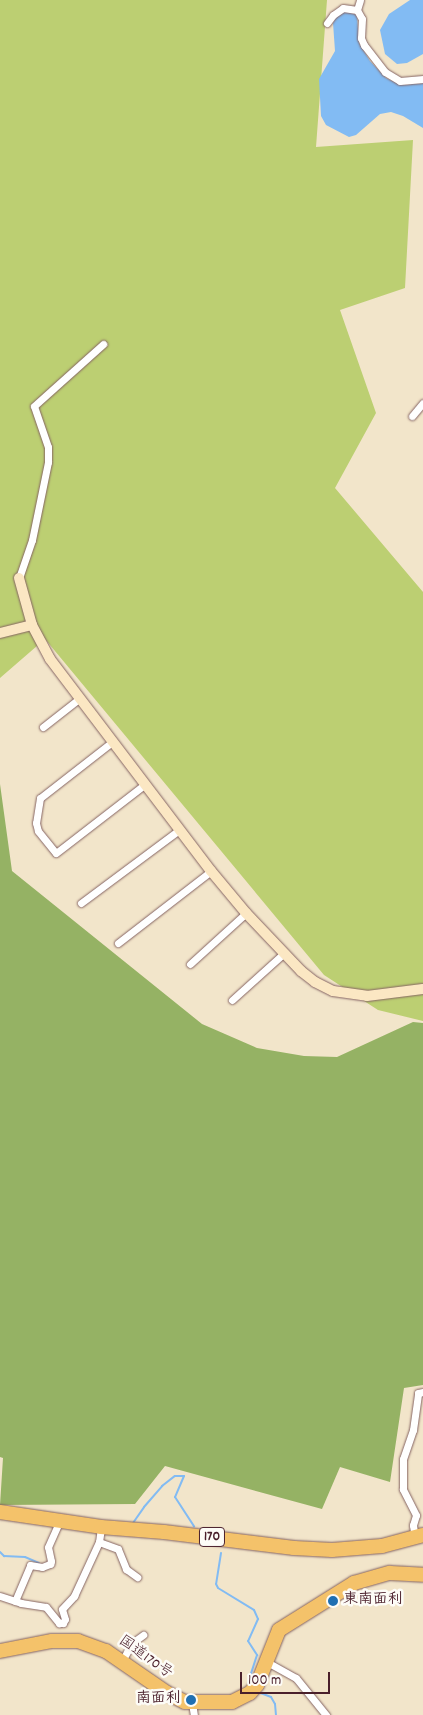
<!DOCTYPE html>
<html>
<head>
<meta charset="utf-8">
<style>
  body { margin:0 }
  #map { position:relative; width:423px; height:1715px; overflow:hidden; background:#f2e5ca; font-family:Dekko,"Klee One",sans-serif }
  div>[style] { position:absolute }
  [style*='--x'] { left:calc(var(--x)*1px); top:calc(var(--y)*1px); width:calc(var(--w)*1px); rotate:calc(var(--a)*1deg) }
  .green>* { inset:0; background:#bccf72 }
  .forest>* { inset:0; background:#95b264 }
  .water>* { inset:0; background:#82bbf3 }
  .stream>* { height:2px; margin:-1px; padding:0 1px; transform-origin:1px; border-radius:1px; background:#82bbf3 }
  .roads { filter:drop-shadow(0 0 1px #856463) drop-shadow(0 0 1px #856463) }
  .street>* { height:7px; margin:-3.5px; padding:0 3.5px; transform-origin:3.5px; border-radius:3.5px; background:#fff }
  .secondary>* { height:10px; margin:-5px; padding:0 5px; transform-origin:5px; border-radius:5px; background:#fbe7c3 }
  .highway>* { height:14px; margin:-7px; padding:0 7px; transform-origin:7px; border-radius:7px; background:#f4c26a }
  .dots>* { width:14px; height:14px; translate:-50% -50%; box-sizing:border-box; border:2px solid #fdfcf7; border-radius:50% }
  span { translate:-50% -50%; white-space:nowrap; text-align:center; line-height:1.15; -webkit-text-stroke:5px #fdfcf7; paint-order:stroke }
  .shield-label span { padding:1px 4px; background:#fdfcf7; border:1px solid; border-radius:4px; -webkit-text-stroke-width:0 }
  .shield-label { font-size:14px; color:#4a1f2b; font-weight:700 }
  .poi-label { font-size:15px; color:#4a1f2b; font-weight:700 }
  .left { translate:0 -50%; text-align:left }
  .right { translate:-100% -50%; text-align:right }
  .street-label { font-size:15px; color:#4a1f2b }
  .scale { position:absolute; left:240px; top:1672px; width:90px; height:22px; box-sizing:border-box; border:2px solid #4a1f2b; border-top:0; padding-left:6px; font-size:15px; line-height:18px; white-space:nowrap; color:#4a1f2b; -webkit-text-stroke:4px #fdfcf7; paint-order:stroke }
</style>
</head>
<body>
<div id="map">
  <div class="green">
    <i style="clip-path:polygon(0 0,327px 0,316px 147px,413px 140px,405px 288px,340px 310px,376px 413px,335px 488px,423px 592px,423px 1021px,378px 1010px,324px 975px,45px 639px,0 678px)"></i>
  </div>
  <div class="forest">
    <i style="clip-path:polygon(0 784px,12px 871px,202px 1024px,257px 1048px,304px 1056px,337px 1057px,413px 1022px,423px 1023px,423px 1385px,404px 1388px,390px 1482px,340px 1467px,322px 1509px,165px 1466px,135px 1504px,0 1505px,3px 1458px,0 1457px)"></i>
  </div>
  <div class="water">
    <i style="clip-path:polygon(410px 0,423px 0,423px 54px,407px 63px,397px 64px,385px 54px,380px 30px,389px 14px)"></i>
    <i style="clip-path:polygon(344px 11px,357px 15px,359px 43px,370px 61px,386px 78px,401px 85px,423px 83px,423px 128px,403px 116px,391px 112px,380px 114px,356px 135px,349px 137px,326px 125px,321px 116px,319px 79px,335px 51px,333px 23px,336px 17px)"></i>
  </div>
  <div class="stream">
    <i style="--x:133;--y:1523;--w:19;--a:-55"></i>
    <i style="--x:144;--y:1507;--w:28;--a:-49"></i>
    <i style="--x:162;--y:1486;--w:16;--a:-38"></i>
    <i style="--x:175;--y:1476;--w:9;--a:0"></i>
    <i style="--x:184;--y:1476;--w:23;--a:113"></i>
    <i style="--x:175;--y:1497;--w:35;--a:57"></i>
    <i style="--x:0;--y:1552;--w:6;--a:45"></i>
    <i style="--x:4;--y:1556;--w:21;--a:3"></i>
    <i style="--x:25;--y:1557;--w:15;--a:23"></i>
    <i style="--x:221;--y:1553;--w:31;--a:99"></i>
    <i style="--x:216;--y:1584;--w:4;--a:63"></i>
    <i style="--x:218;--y:1588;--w:42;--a:31.4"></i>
    <i style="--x:254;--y:1610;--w:10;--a:66"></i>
    <i style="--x:258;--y:1619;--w:24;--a:114"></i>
    <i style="--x:248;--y:1641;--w:17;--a:57"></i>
    <i style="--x:257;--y:1655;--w:29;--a:108"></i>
    <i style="--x:258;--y:1692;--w:14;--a:21"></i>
    <i style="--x:271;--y:1697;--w:8;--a:60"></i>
    <i style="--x:275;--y:1704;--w:11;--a:85"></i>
  </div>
  <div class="roads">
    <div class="street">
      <i style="--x:357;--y:10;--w:10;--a:-73"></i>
      <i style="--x:327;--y:23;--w:10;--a:-53"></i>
      <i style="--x:333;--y:15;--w:12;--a:-35"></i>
      <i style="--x:343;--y:8;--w:14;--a:8"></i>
      <i style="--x:357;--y:10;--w:10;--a:61"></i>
      <i style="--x:362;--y:19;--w:19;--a:93"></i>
      <i style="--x:361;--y:38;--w:8;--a:67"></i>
      <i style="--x:364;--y:45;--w:34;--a:52"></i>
      <i style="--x:385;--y:72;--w:17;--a:31"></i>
      <i style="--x:400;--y:81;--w:23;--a:-5"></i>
      <i style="--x:412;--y:416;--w:17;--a:-50"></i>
      <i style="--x:19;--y:578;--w:40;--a:-71.1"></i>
      <i style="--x:32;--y:540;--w:80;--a:-78.4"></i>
      <i style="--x:48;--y:462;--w:15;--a:-90"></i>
      <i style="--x:48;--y:447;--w:43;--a:-108.9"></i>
      <i style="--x:34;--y:406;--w:93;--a:-41.9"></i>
      <i style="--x:43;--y:727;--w:47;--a:-38.1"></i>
      <i style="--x:112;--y:742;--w:91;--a:142.1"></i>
      <i style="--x:40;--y:798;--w:25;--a:99"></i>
      <i style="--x:36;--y:823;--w:8;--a:76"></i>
      <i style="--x:38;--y:831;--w:28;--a:51"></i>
      <i style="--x:56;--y:853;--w:111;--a:-37.7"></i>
      <i style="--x:81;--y:903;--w:122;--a:-36.7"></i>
      <i style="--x:118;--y:943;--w:118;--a:-37.7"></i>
      <i style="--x:190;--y:964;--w:76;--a:-42.3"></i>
      <i style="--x:232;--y:1000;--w:70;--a:-42.1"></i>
      <i style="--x:415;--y:1538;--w:13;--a:-99"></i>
      <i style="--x:413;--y:1525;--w:10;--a:-73"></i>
      <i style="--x:416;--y:1515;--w:29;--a:-117"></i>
      <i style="--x:403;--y:1489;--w:30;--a:-90"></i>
      <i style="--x:403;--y:1459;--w:31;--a:-71"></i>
      <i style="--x:413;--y:1430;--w:37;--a:-82"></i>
      <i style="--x:418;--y:1393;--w:5;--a:-11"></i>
      <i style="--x:99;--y:1542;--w:20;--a:20"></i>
      <i style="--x:118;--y:1549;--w:22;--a:68"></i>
      <i style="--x:126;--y:1569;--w:14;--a:36"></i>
      <i style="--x:0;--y:1596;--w:22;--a:18"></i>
      <i style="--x:21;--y:1603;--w:25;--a:9"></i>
      <i style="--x:46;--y:1607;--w:21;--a:51"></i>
      <i style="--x:59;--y:1623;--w:4;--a:0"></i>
      <i style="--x:63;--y:1623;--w:4;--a:-63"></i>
      <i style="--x:65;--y:1619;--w:10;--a:-107"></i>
      <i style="--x:62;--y:1609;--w:18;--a:-47"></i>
      <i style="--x:74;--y:1596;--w:60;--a:-65.2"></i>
      <i style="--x:99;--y:1542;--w:15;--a:-82"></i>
      <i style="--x:15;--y:1601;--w:39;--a:-67"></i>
      <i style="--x:30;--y:1565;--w:12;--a:9"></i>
      <i style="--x:42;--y:1567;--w:9;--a:-21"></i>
      <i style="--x:50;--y:1564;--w:3;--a:-72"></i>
      <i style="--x:51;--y:1561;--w:14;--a:-102"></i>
      <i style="--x:48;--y:1547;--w:27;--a:-66"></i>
      <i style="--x:122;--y:1661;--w:21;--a:-61"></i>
      <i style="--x:132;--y:1643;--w:14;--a:-36"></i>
      <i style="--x:267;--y:1662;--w:33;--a:29"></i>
      <i style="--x:296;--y:1678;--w:48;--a:51"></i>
      <i style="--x:192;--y:1703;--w:12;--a:81"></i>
    </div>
    <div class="secondary">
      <i style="--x:19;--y:578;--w:49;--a:74.5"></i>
      <i style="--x:32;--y:625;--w:38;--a:62"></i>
      <i style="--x:50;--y:659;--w:266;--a:52.8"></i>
      <i style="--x:211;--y:871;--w:55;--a:50.2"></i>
      <i style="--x:246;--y:913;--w:80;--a:46.5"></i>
      <i style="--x:301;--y:971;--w:18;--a:38"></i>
      <i style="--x:315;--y:982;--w:20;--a:27"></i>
      <i style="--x:333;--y:991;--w:34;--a:8"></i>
      <i style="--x:367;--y:996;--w:56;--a:-7.1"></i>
      <i style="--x:0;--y:633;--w:33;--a:-14"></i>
    </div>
    <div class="highway">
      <i style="--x:0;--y:1512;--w:102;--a:8.4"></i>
      <i style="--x:101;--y:1527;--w:63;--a:4.5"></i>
      <i style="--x:164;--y:1532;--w:131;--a:7"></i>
      <i style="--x:294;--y:1548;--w:38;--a:3"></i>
      <i style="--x:332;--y:1550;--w:50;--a:-4.6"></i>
      <i style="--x:382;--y:1546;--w:42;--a:-15"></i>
      <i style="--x:0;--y:1651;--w:53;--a:-10.9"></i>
      <i style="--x:52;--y:1641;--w:26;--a:0"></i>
      <i style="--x:78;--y:1641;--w:30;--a:20"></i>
      <i style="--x:106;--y:1651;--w:74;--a:34.5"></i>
      <i style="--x:167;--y:1693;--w:20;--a:27"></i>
      <i style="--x:185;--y:1702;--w:47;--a:0"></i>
      <i style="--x:232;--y:1702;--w:20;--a:-27"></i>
      <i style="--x:250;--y:1693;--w:11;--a:-49"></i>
      <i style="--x:257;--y:1685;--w:59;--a:-68.2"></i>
      <i style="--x:279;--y:1630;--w:89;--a:-32.1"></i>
      <i style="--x:354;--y:1583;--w:37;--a:-16"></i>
      <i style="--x:390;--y:1573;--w:33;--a:3"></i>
    </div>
  </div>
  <div class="dots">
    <i style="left:333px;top:1601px;background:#1f6fb2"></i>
    <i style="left:191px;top:1700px;background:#1f6fb2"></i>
  </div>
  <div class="shield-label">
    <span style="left:212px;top:1537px">170</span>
  </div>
  <div class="poi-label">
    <span class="left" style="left:343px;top:1601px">東南面利</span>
    <span class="right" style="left:181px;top:1700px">南面利</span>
  </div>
  <div class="street-label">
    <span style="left:145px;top:1658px;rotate:35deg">国道170号</span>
  </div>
  <div class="scale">100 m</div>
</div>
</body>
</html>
